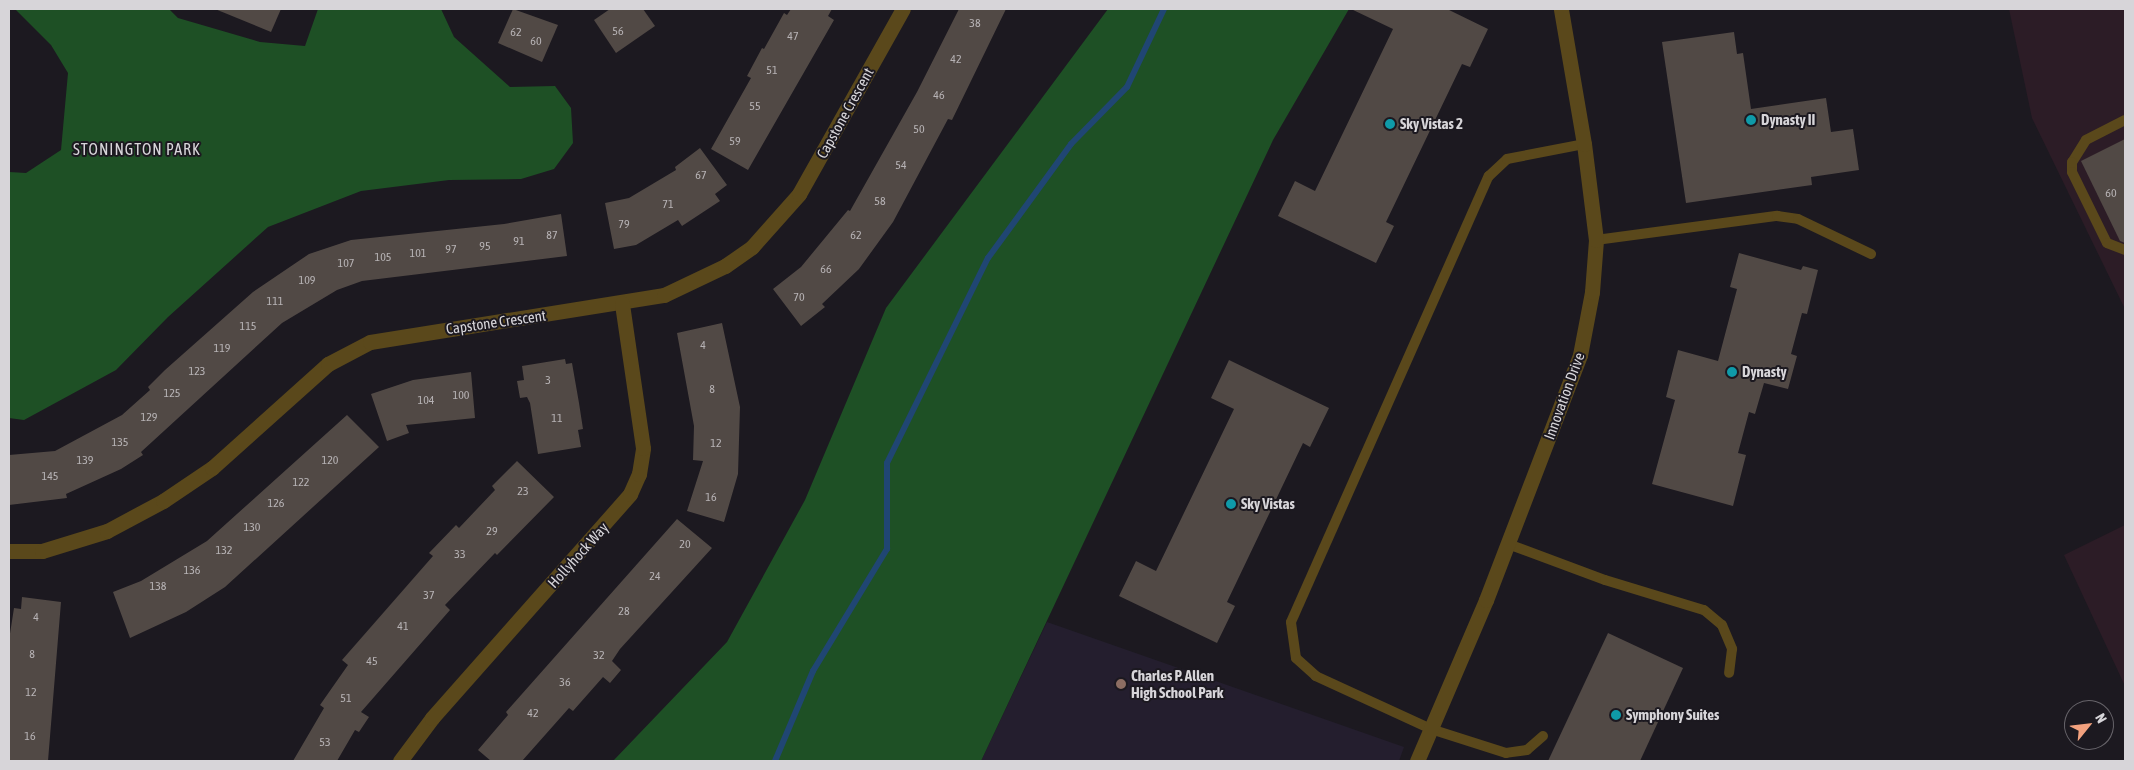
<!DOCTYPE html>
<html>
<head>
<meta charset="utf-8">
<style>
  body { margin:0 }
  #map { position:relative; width:2134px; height:770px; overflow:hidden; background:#1c1920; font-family:"Asap Condensed",sans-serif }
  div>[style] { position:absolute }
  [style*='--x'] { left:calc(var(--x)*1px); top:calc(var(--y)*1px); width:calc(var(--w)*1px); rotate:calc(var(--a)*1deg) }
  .commercial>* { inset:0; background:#2c1c26 }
  .education>* { inset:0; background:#241e2e }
  .forest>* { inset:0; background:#1e5025 }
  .stream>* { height:6px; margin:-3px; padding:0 3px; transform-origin:3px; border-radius:3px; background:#204673 }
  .building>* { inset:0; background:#514945 }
  .service>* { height:10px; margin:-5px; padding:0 5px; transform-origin:5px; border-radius:5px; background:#5a481b }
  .minor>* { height:15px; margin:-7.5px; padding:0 7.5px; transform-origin:7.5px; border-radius:7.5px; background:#5a481b }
  .tertiary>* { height:15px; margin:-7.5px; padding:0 7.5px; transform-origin:7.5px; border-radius:7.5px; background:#5a481b }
  .dots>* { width:14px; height:14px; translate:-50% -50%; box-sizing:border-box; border:2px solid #1c1920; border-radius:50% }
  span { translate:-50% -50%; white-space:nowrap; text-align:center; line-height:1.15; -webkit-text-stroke:4px #1c1920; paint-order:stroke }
  .number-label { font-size:12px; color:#b6b2b4 }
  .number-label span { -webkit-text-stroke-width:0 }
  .street-label { font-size:15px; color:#d7d5d9 }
  .poi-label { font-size:15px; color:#d7d5d9; font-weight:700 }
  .left { translate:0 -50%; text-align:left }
  .neighbourhood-label { font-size:16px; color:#d7d5d9; letter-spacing:1px }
  .frame { position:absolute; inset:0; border:10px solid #d7d5d9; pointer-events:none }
  .north { position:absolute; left:2064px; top:700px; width:50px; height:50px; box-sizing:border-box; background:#1c1920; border:1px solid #67646a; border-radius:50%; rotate:61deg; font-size:14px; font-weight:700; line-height:20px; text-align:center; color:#d7d5d9 }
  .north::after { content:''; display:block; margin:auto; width:18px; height:22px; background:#f2a17e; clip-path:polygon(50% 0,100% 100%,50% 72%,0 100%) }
</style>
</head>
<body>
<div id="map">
  <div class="commercial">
    <i style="clip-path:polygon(2009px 9px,2125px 9px,2125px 309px,2032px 118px)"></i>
    <i style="clip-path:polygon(2125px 525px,2125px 686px,2064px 555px)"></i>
  </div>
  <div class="education">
    <i style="clip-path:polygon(1047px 622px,1404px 747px,1399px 761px,981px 761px)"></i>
  </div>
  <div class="forest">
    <i style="clip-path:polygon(15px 9px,169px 9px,178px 18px,260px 42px,305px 46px,318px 9px,441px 9px,454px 37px,510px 87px,555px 86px,571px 108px,573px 143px,554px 169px,521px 179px,449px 180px,361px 191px,268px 227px,168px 317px,116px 370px,24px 420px,9px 418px,9px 172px,26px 173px,61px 150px,68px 73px,51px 45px)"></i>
    <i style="clip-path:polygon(1108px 9px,1349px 9px,1273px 140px,981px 761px,613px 761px,727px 642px,805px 500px,886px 308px)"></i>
  </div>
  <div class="stream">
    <i style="--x:775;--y:761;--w:98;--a:-67.1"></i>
    <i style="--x:813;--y:671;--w:143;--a:-58.8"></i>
    <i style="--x:887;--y:549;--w:86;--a:-90"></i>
    <i style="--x:887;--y:463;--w:229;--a:-63.8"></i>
    <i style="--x:988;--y:258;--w:141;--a:-53.9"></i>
    <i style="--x:1071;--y:144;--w:80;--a:-45.5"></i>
    <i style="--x:1127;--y:87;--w:86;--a:-64.6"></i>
  </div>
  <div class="building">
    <i style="clip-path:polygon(215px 9px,281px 9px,271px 32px)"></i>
    <i style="clip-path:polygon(513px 9px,558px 25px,542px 62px,498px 43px)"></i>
    <i style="clip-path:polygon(610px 9px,643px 9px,655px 26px,616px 53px,594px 20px)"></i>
    <i style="clip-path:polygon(791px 9px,832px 9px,828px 16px,834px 20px,748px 170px,711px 149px,751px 78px,747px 76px,762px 48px,764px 49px,784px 13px,787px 15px)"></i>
    <i style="clip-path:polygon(959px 9px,1006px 9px,952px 120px,948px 119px,893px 222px,859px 269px,822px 304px,825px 307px,801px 326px,773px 289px,801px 267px,848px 210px,850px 211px,917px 92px)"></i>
    <i style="clip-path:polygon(1351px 9px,1447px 9px,1488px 29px,1470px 67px,1462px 64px,1386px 222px,1394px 226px,1376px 263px,1278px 216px,1295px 181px,1315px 191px,1393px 29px)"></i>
    <i style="clip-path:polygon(1734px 32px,1737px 54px,1743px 53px,1751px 109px,1826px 98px,1831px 132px,1853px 129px,1859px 170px,1811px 177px,1812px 185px,1686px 203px,1662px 42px)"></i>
    <i style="clip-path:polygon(2125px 139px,2125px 243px,2120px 241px,2081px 161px)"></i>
    <i style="clip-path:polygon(700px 148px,727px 185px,715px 194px,720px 201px,682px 226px,678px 220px,636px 245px,614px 249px,605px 203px,629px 198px,676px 170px,675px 167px)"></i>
    <i style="clip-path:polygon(561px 214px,567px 256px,362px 281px,337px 290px,282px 323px,141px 452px,143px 455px,121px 469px,66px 494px,67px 498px,9px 505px,9px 455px,55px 451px,122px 415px,150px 390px,148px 387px,165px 370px,253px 292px,309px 254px,351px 240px,504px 224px)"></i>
    <i style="clip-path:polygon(1739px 253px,1801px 270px,1803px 266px,1818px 270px,1807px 314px,1802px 313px,1791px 354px,1797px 356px,1788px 389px,1764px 383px,1755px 414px,1749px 412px,1738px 453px,1746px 455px,1733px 506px,1652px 484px,1675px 400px,1666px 397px,1678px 350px,1718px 361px,1737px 289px,1730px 287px)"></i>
    <i style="clip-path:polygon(722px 323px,740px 407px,738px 474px,724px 522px,687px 511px,703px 461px,693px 460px,694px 426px,677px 333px)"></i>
    <i style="clip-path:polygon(565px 359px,566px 364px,572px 363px,579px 403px,583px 429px,578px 430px,581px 447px,538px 454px,530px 403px,527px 397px,520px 398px,517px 381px,524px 380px,522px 366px)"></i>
    <i style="clip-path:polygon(1229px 360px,1329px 408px,1310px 447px,1303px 443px,1227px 602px,1235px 606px,1217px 643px,1119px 596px,1136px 561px,1156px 571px,1234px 409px,1211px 398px)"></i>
    <i style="clip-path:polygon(471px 372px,475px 418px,406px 425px,409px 433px,387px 441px,371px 394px,413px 380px)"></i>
    <i style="clip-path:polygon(347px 415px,379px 447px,225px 587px,186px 612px,130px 638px,113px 592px,141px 581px,207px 541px)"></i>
    <i style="clip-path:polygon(517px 461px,554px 497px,497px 555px,495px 553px,445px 605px,450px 610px,361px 712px,369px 717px,359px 732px,355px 730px,337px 761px,293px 761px,324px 708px,320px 705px,348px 665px,342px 660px,433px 556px,429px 553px,456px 525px,459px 528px,495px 490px,492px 486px)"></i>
    <i style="clip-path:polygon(677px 519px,712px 548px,620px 649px,612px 661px,621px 670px,610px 683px,603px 677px,573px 711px,569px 708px,522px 761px,491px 761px,478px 750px,508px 715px,506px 712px)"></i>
    <i style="clip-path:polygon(22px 597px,61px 602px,48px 761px,9px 761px,9px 640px,14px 608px,21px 609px)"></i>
    <i style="clip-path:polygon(1608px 633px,1683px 668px,1640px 761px,1548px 761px)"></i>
  </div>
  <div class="service">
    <i style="--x:2125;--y:120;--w:44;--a:152.9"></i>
    <i style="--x:2086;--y:140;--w:26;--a:122"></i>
    <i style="--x:2072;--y:162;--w:10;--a:90"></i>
    <i style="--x:2072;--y:172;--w:79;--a:63.8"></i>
    <i style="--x:2107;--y:243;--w:19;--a:21"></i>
    <i style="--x:1596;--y:240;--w:183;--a:-7.6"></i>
    <i style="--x:1777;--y:216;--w:21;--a:8"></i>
    <i style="--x:1798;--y:219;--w:81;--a:25.6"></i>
    <i style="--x:1508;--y:544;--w:103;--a:20.4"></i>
    <i style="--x:1605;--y:580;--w:103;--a:16.9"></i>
    <i style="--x:1704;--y:610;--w:23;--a:40"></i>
    <i style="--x:1722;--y:625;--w:26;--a:67"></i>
    <i style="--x:1732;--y:649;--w:24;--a:97"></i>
    <i style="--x:1543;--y:736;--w:21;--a:139"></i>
    <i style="--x:1527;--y:750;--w:21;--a:172"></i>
    <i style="--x:1506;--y:753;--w:79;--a:-162.3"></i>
    <i style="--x:1431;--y:729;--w:127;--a:-155.3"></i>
    <i style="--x:1316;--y:676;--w:27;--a:-138"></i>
    <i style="--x:1296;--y:658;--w:36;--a:-98"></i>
    <i style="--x:1291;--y:622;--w:488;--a:-66.1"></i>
    <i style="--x:1489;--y:176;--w:25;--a:-43"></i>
    <i style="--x:1507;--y:159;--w:78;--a:-11"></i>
  </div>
  <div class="minor">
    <i style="--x:9;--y:551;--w:33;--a:0"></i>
    <i style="--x:42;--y:551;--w:68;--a:-17.1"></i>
    <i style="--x:107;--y:531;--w:64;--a:-28.2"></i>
    <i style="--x:163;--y:501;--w:59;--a:-34"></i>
    <i style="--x:212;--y:468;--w:156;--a:-41.9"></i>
    <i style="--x:328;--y:364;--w:47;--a:-27.6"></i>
    <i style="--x:370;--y:342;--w:298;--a:-9.1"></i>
    <i style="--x:664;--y:295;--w:68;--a:-25.4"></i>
    <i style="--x:725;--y:266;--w:33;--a:-35"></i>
    <i style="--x:752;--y:247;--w:71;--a:-48.4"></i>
    <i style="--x:799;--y:194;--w:212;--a:-60.7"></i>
    <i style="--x:400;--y:761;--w:54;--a:-53.3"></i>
    <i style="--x:432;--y:718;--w:299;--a:-48.5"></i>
    <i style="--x:630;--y:494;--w:22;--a:-66"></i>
    <i style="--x:639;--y:474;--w:26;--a:-81"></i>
    <i style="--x:643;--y:448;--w:146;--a:-98.3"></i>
  </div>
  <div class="tertiary">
    <i style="--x:1417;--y:761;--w:175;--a:-66.8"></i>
    <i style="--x:1486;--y:600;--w:262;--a:-69"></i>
    <i style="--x:1580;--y:355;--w:64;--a:-79.2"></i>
    <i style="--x:1592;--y:292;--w:52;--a:-85.6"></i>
    <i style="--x:1596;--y:240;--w:97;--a:-97.1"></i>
    <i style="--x:1584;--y:144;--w:137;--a:-99.7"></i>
  </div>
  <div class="dots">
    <i style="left:1751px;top:120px;background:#0f9aa8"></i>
    <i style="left:1390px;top:124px;background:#0f9aa8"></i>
    <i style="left:1732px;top:372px;background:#0f9aa8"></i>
    <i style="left:1231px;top:504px;background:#0f9aa8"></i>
    <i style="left:1121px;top:684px;background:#8d6e63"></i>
    <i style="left:1616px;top:715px;background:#0f9aa8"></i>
  </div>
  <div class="number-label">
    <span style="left:975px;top:24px">38</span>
    <span style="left:618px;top:32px">56</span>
    <span style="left:516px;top:33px">62</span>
    <span style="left:793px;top:37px">47</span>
    <span style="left:536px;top:42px">60</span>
    <span style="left:956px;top:60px">42</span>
    <span style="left:772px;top:71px">51</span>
    <span style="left:939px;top:96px">46</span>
    <span style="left:755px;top:107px">55</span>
    <span style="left:919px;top:130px">50</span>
    <span style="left:735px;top:142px">59</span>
    <span style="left:901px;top:166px">54</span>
    <span style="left:701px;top:176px">67</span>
    <span style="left:2111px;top:194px">60</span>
    <span style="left:880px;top:202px">58</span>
    <span style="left:668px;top:205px">71</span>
    <span style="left:624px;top:225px">79</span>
    <span style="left:552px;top:236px">87</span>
    <span style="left:856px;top:236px">62</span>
    <span style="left:519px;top:242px">91</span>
    <span style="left:485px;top:247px">95</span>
    <span style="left:451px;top:250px">97</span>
    <span style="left:418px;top:254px">101</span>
    <span style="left:383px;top:258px">105</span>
    <span style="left:346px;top:264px">107</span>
    <span style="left:826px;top:270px">66</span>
    <span style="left:307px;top:281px">109</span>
    <span style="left:799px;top:298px">70</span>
    <span style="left:275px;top:302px">111</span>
    <span style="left:248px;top:327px">115</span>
    <span style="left:703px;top:346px">4</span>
    <span style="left:222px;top:349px">119</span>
    <span style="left:197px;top:372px">123</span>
    <span style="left:548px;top:381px">3</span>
    <span style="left:712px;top:390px">8</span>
    <span style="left:172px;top:394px">125</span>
    <span style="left:461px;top:396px">100</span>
    <span style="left:426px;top:401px">104</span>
    <span style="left:149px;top:418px">129</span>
    <span style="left:557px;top:419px">11</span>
    <span style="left:120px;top:443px">135</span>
    <span style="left:716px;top:444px">12</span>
    <span style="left:85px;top:461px">139</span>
    <span style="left:330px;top:461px">120</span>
    <span style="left:50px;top:477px">145</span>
    <span style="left:301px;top:483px">122</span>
    <span style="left:523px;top:492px">23</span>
    <span style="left:711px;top:498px">16</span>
    <span style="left:276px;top:504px">126</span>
    <span style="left:252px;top:528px">130</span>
    <span style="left:492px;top:532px">29</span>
    <span style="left:685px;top:545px">20</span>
    <span style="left:224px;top:551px">132</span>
    <span style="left:460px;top:555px">33</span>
    <span style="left:192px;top:571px">136</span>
    <span style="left:655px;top:577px">24</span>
    <span style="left:158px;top:587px">138</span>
    <span style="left:429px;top:596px">37</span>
    <span style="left:624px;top:612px">28</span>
    <span style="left:36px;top:618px">4</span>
    <span style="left:403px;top:627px">41</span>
    <span style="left:32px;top:655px">8</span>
    <span style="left:599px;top:656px">32</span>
    <span style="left:372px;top:662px">45</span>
    <span style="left:565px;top:683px">36</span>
    <span style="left:31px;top:693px">12</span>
    <span style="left:346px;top:699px">51</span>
    <span style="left:533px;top:714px">42</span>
    <span style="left:30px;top:737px">16</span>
    <span style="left:325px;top:743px">53</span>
  </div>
  <div class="street-label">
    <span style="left:845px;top:113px;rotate:-61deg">Capstone Crescent</span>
    <span style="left:496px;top:322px;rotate:-8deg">Capstone Crescent</span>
    <span style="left:1564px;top:396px;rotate:-70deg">Innovation Drive</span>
    <span style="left:578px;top:555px;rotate:-48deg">Hollyhock Way</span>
  </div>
  <div class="poi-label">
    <span class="left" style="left:1761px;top:120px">Dynasty II</span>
    <span class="left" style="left:1400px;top:124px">Sky Vistas 2</span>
    <span class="left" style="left:1742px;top:372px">Dynasty</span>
    <span class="left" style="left:1241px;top:504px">Sky Vistas</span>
    <span class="left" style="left:1131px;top:684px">Charles P. Allen<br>High School Park</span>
    <span class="left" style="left:1626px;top:715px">Symphony Suites</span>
  </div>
  <div class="neighbourhood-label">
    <span style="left:137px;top:149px">STONINGTON PARK</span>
  </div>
  <div class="frame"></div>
  <div class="north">N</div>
</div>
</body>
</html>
